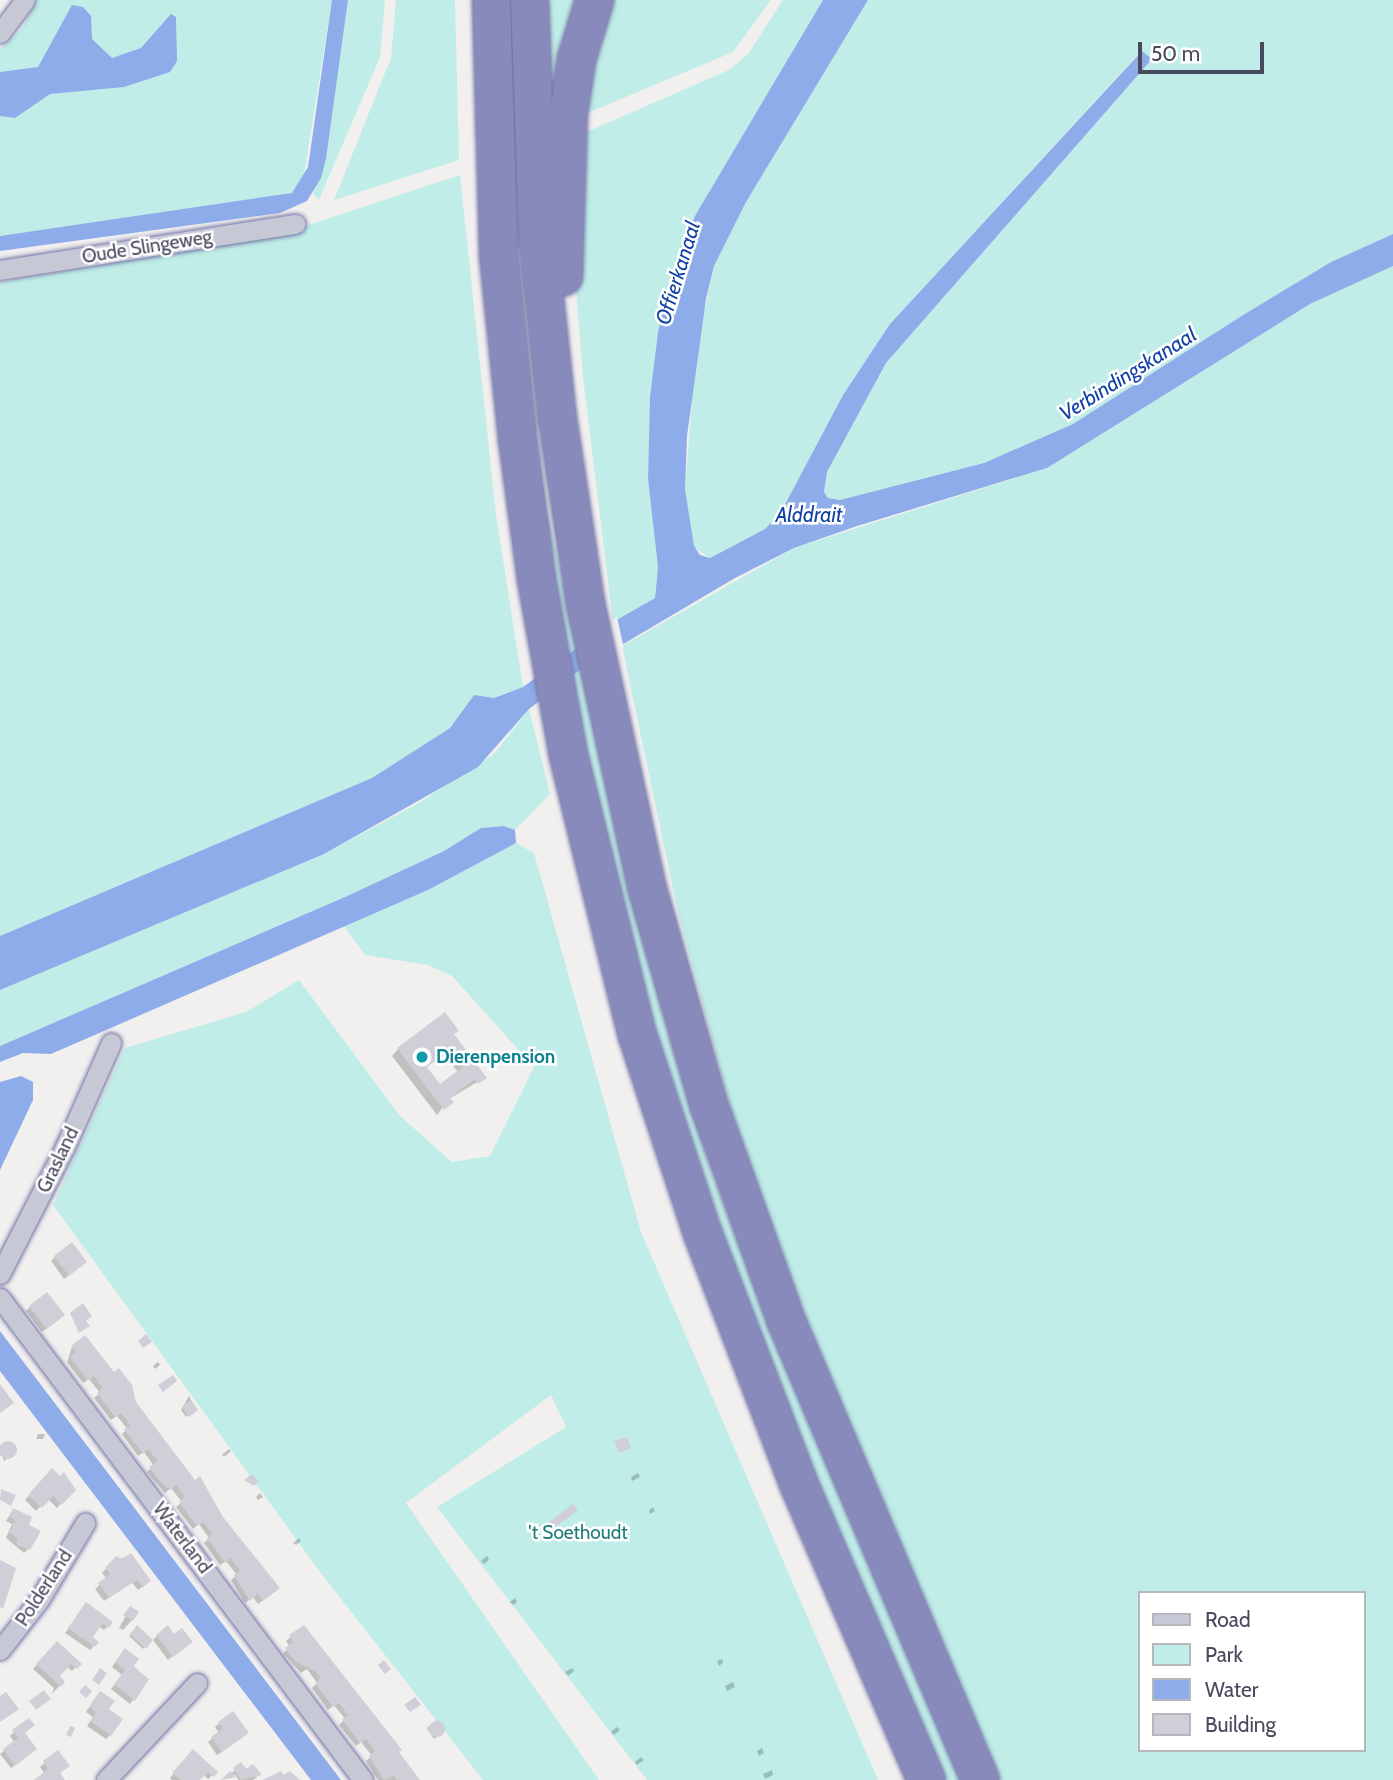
<!DOCTYPE html>
<html>
<head>
<meta charset="utf-8">
<style>
  body { margin:0 }
  #map { position:relative; width:1393px; height:1780px; overflow:hidden; background:#f2f0ef; font-family:Cabin,sans-serif }
  div>[style] { position:absolute }
  [style*='--x'] { left:calc(var(--x)*1px); top:calc(var(--y)*1px); width:calc(var(--w)*1px); rotate:calc(var(--a)*1deg) }
  .green>* { inset:0; background:#c0ede7 }
  .water>* { inset:0; background:#8eace9 }
  .pier>* { inset:0; background:#f2f0ef }
  .shadow>* { inset:0; background:#0003 }
  .building>* { inset:0; background:#d0cfd7 }
  .round { border-radius:50% }
  .roads { filter:drop-shadow(0 0 2px #7475a8) drop-shadow(0 0 2px #7475a8) }
  .street>* { height:19px; margin:-9.5px; padding:0 9.5px; transform-origin:9.5px; border-radius:9.5px; background:#c6c8d6 }
  .highway>* { height:37px; margin:-18.5px; padding:0 18.5px; transform-origin:18.5px; border-radius:18.5px; background:#898abc }
  .dots>* { width:19px; height:19px; translate:-50% -50%; box-sizing:border-box; border:4px solid #fff; border-radius:50% }
  span { translate:-50% -50%; white-space:nowrap; text-align:center; line-height:1.15; -webkit-text-stroke:5px #fff; paint-order:stroke }
  .street-label { font-size:19px; color:#48495c }
  .culture-label { font-size:19px; color:#0d838f; font-weight:700 }
  .left { translate:0 -50%; text-align:left }
  .park-label { font-size:19px; color:#1b7b78 }
  .water-label { font-size:21px; color:#1242a5; font-style:italic }
  .legend { position:absolute; left:1138px; top:1591px; width:228px; height:161px; box-sizing:border-box; background:#fff; border:2px solid #b6b6be; margin:0; padding:9px 12px; list-style:none; font-size:21px; color:#48495c }
  .legend li { display:flex; align-items:center; gap:14px; height:35px }
  .legend b { width:35px; border:2px solid #b6b6be }
  .scale { position:absolute; left:1138px; top:42px; width:126px; height:32px; box-sizing:border-box; border:4px solid #48495c; border-top:0; padding-left:9px; font-size:21px; line-height:24px; white-space:nowrap; color:#48495c; -webkit-text-stroke:5px #fff; paint-order:stroke }
</style>
</head>
<body>
<div id="map">
  <div class="green">
    <i style="clip-path:polygon(37px 0,332px 0,303px 181px,292px 193px,268px 200px,0 236px,0 49px,21px 30px)"></i>
    <i style="clip-path:polygon(348px 0,385px 0,380px 57px,319px 200px,313px 194px,326px 159px)"></i>
    <i style="clip-path:polygon(396px 0,455px 0,459px 160px,334px 200px,391px 58px)"></i>
    <i style="clip-path:polygon(544px 0,582px 0,550px 220px)"></i>
    <i style="clip-path:polygon(601px 0,771px 0,733px 52px,578px 117px)"></i>
    <i style="clip-path:polygon(783px 0,823px 0,696px 214px,676px 259px,658px 332px,650px 397px,648px 479px,658px 567px,655px 598px,613px 622px,583px 377px,574px 264px,575px 137px,729px 70px,748px 54px)"></i>
    <i style="clip-path:polygon(868px 0,1393px 0,1393px 234px,1331px 262px,1243px 315px,1073px 424px,984px 463px,840px 500px,828px 498px,824px 492px,827px 472px,886px 363px,1152px 59px,1141px 51px,890px 324px,843px 395px,781px 512px,765px 529px,710px 558px,694px 547px,685px 489px,696px 351px,714px 266px,746px 202px)"></i>
    <i style="clip-path:polygon(460px 175px,496px 515px,523px 687px,494px 698px,474px 695px,450px 728px,372px 778px,0 936px,0 282px,278px 235px)"></i>
    <i style="clip-path:polygon(evenodd,1393px 266px,1393px 1780px,999px 1780px,799px 1313px,755px 1199px,678px 912px,622px 646px,794px 548px,1047px 468px,1310px 304px,1393px 266px,1139px 1593px,1363px 1593px,1363px 1750px,1139px 1750px,1139px 1593px)"></i>
    <i style="clip-path:polygon(543px 492px,578px 649px,557px 662px)"></i>
    <i style="clip-path:polygon(581px 669px,666px 1027px,713px 1178px,781px 1353px,967px 1780px,938px 1780px,693px 1179px,590px 811px,571px 677px)"></i>
    <i style="clip-path:polygon(529px 709px,550px 794px,515px 830px,504px 826px,481px 828px,444px 851px,345px 897px,0 1046px,0 990px,324px 854px,419px 803px,494px 754px)"></i>
    <i style="clip-path:polygon(516px 843px,534px 853px,641px 1232px,878px 1780px,647px 1780px,437px 1507px,566px 1427px,551px 1395px,406px 1503px,599px 1780px,483px 1780px,320px 1572px,53px 1205px,125px 1048px,246px 1012px,299px 980px,400px 1116px,452px 1162px,490px 1156px,534px 1067px,452px 976px,428px 965px,365px 955px,344px 926px,428px 890px)"></i>
  </div>
  <div class="water">
    <i style="clip-path:polygon(332px 0,348px 0,326px 159px,321px 178px,307px 201px,280px 213px,0 251px,0 236px,292px 193px,308px 167px)"></i>
    <i style="clip-path:polygon(823px 0,868px 0,746px 202px,714px 266px,706px 299px,687px 436px,685px 489px,694px 546px,700px 555px,710px 558px,765px 529px,781px 512px,843px 395px,890px 324px,1142px 51px,1152px 59px,886px 363px,827px 472px,824px 492px,828px 498px,840px 500px,984px 463px,1073px 424px,1243px 315px,1331px 262px,1393px 234px,1393px 266px,1310px 304px,1047px 468px,857px 526px,794px 548px,735px 578px,581px 669px,529px 709px,478px 767px,324px 854px,0 990px,0 936px,372px 778px,450px 728px,474px 695px,494px 698px,523px 687px,613px 622px,655px 598px,658px 567px,648px 479px,650px 397px,658px 332px,676px 259px,696px 214px)"></i>
    <i style="clip-path:polygon(72px 5px,83px 7px,91px 16px,92px 39px,112px 58px,141px 48px,171px 14px,176px 17px,177px 61px,170px 72px,124px 87px,50px 94px,15px 118px,0 116px,0 72px,38px 67px)"></i>
    <i style="clip-path:polygon(504px 826px,515px 830px,516px 843px,428px 890px,51px 1054px,23px 1053px,0 1062px,0 1046px,345px 897px,444px 851px,481px 828px)"></i>
    <i style="clip-path:polygon(21px 1076px,33px 1082px,33px 1100px,0 1170px,0 1082px)"></i>
    <i style="clip-path:polygon(0 1331px,341px 1780px,311px 1780px,0 1371px)"></i>
  </div>
  <div class="pier">
    <i style="clip-path:polygon(617px 617px,624px 649px,583px 672px,578px 646px)"></i>
  </div>
  <div class="shadow">
    <i style="clip-path:polygon(evenodd,452px 1035px,484px 1078px,449px 1099px,437px 1115px,392px 1056px,398px 1049px,452px 1035px,444px 1054px,458px 1072px,440px 1086px,425px 1068px,444px 1054px)"></i>
    <i style="clip-path:polygon(55px 1257px,81px 1266px,64px 1279px,51px 1261px)"></i>
    <i style="clip-path:polygon(30px 1307px,59px 1319px,42px 1332px,26px 1311px)"></i>
    <i style="clip-path:polygon(72px 1347px,134px 1402px,274px 1592px,258px 1604px,253px 1597px,245px 1603px,231px 1580px,237px 1575px,226px 1561px,220px 1565px,204px 1543px,209px 1538px,199px 1524px,193px 1529px,176px 1507px,182px 1502px,171px 1488px,165px 1493px,147px 1472px,154px 1466px,144px 1452px,138px 1456px,122px 1434px,127px 1429px,122px 1422px,117px 1416px,111px 1420px,94px 1398px,100px 1393px,89px 1379px,83px 1383px,67px 1362px)"></i>
    <i style="clip-path:polygon(158px 1362px,160px 1365px,155px 1369px,153px 1366px)"></i>
    <i style="clip-path:polygon(189px 1396px,196px 1409px,186px 1417px,181px 1410px)"></i>
    <i style="clip-path:polygon(45px 1434px,43px 1439px,36px 1439px,38px 1434px)"></i>
    <i style="clip-path:polygon(10px 1441px,17px 1451px,4px 1461px,0 1448px)"></i>
    <i style="clip-path:polygon(229px 1449px,231px 1451px,224px 1457px,222px 1455px)"></i>
    <i style="clip-path:polygon(638px 1473px,640px 1477px,632px 1481px,631px 1477px)"></i>
    <i style="clip-path:polygon(48px 1474px,73px 1490px,57px 1508px,48px 1499px,36px 1511px,25px 1500px)"></i>
    <i style="clip-path:polygon(260px 1493px,263px 1497px,258px 1500px,256px 1497px)"></i>
    <i style="clip-path:polygon(653px 1507px,655px 1511px,650px 1514px,649px 1510px)"></i>
    <i style="clip-path:polygon(13px 1510px,26px 1526px,28px 1549px,24px 1553px,6px 1538px,12px 1524px,6px 1521px)"></i>
    <i style="clip-path:polygon(299px 1538px,301px 1541px,296px 1545px,293px 1543px)"></i>
    <i style="clip-path:polygon(130px 1555px,145px 1585px,138px 1590px,132px 1582px,104px 1601px,95px 1589px,107px 1579px,102px 1573px,112px 1562px)"></i>
    <i style="clip-path:polygon(487px 1556px,489px 1560px,484px 1564px,481px 1561px)"></i>
    <i style="clip-path:polygon(515px 1598px,517px 1602px,513px 1605px,510px 1602px)"></i>
    <i style="clip-path:polygon(86px 1605px,108px 1626px,104px 1630px,98px 1626px,90px 1638px,97px 1642px,90px 1650px,65px 1633px)"></i>
    <i style="clip-path:polygon(130px 1608px,132px 1620px,123px 1630px,119px 1628px)"></i>
    <i style="clip-path:polygon(303px 1627px,397px 1753px,418px 1780px,378px 1780px,366px 1761px,372px 1756px,361px 1742px,356px 1746px,339px 1725px,345px 1719px,334px 1705px,328px 1710px,321px 1700px,312px 1688px,317px 1683px,307px 1669px,301px 1673px,283px 1653px,290px 1647px,286px 1641px)"></i>
    <i style="clip-path:polygon(137px 1628px,151px 1640px,143px 1649px,129px 1636px)"></i>
    <i style="clip-path:polygon(157px 1636px,174px 1636px,187px 1645px,168px 1660px,153px 1640px)"></i>
    <i style="clip-path:polygon(57px 1643px,79px 1664px,72px 1671px,66px 1666px,57px 1676px,63px 1682px,52px 1694px,54px 1688px,33px 1669px)"></i>
    <i style="clip-path:polygon(121px 1654px,147px 1679px,130px 1704px,111px 1689px,122px 1675px,112px 1667px)"></i>
    <i style="clip-path:polygon(722px 1659px,723px 1663px,719px 1666px,717px 1661px)"></i>
    <i style="clip-path:polygon(572px 1668px,574px 1671px,568px 1676px,565px 1672px)"></i>
    <i style="clip-path:polygon(733px 1682px,735px 1687px,727px 1691px,725px 1686px)"></i>
    <i style="clip-path:polygon(96px 1697px,106px 1710px,110px 1735px,106px 1739px,87px 1726px,93px 1717px,86px 1712px)"></i>
    <i style="clip-path:polygon(437px 1720px,445px 1731px,434px 1739px,427px 1728px)"></i>
    <i style="clip-path:polygon(219px 1723px,243px 1737px,217px 1755px,208px 1742px,219px 1733px,215px 1727px)"></i>
    <i style="clip-path:polygon(617px 1727px,620px 1730px,614px 1735px,611px 1732px)"></i>
    <i style="clip-path:polygon(14px 1732px,31px 1753px,11px 1768px,0 1754px,14px 1742px,10px 1736px)"></i>
    <i style="clip-path:polygon(762px 1748px,764px 1753px,759px 1756px,757px 1751px)"></i>
    <i style="clip-path:polygon(57px 1752px,62px 1780px,37px 1780px,45px 1774px,40px 1767px)"></i>
    <i style="clip-path:polygon(193px 1752px,216px 1772px,208px 1779px,203px 1774px,198px 1780px,172px 1780px,170px 1778px)"></i>
    <i style="clip-path:polygon(641px 1757px,644px 1760px,637px 1765px,635px 1762px)"></i>
    <i style="clip-path:polygon(241px 1765px,259px 1775px,253px 1780px,239px 1780px,235px 1775px,223px 1780px)"></i>
    <i style="clip-path:polygon(772px 1770px,773px 1775px,765px 1779px,763px 1774px)"></i>
  </div>
  <div class="building">
    <i style="clip-path:polygon(evenodd,445px 1012px,459px 1031px,454px 1034px,487px 1078px,478px 1084px,475px 1079px,450px 1098px,454px 1102px,444px 1110px,397px 1048px,445px 1012px,452px 1048px,464px 1066px,440px 1084px,427px 1067px,452px 1048px)"></i>
    <i style="clip-path:polygon(72px 1242px,87px 1262px,69px 1276px,54px 1256px)"></i>
    <i style="clip-path:polygon(47px 1292px,65px 1315px,47px 1329px,29px 1306px)"></i>
    <i style="clip-path:polygon(83px 1303px,92px 1316px,86px 1321px,90px 1326px,79px 1333px,70px 1313px)"></i>
    <i style="clip-path:polygon(146px 1334px,152px 1342px,143px 1348px,138px 1341px)"></i>
    <i style="clip-path:polygon(85px 1335px,114px 1372px,119px 1368px,132px 1385px,136px 1402px,195px 1480px,200px 1476px,223px 1517px,280px 1588px,263px 1601px,258px 1594px,250px 1601px,234px 1575px,240px 1570px,235px 1564px,231px 1558px,225px 1563px,216px 1550px,207px 1538px,212px 1534px,203px 1522px,197px 1526px,179px 1502px,185px 1497px,176px 1485px,170px 1490px,159px 1480px,149px 1467px,158px 1461px,148px 1449px,143px 1454px,124px 1429px,130px 1425px,126px 1419px,121px 1413px,115px 1417px,97px 1393px,103px 1388px,98px 1382px,94px 1376px,88px 1381px,70px 1357px,76px 1352px,71px 1346px)"></i>
    <i style="clip-path:polygon(173px 1375px,177px 1381px,163px 1392px,158px 1385px)"></i>
    <i style="clip-path:polygon(0 1384px,14px 1403px,0 1413px)"></i>
    <i style="clip-path:polygon(191px 1400px,198px 1410px,189px 1417px,182px 1407px)"></i>
    <i style="clip-path:polygon(627px 1437px,631px 1448px,619px 1453px,614px 1441px)"></i>
    <i class="round" style="left:-1px;top:1441px;width:18px;height:18px"></i>
    <i style="clip-path:polygon(52px 1468px,60px 1476px,64px 1472px,76px 1490px,62px 1505px,53px 1496px,42px 1508px,28px 1495px)"></i>
    <i style="clip-path:polygon(252px 1474px,259px 1482px,254px 1486px,244px 1480px)"></i>
    <i style="clip-path:polygon(1px 1489px,16px 1495px,11px 1506px,0 1500px)"></i>
    <i style="clip-path:polygon(573px 1504px,578px 1510px,554px 1528px,549px 1522px)"></i>
    <i style="clip-path:polygon(13px 1508px,32px 1517px,29px 1525px,41px 1531px,30px 1550px,16px 1544px,18px 1538px,9px 1533px,15px 1520px,9px 1517px)"></i>
    <i style="clip-path:polygon(131px 1553px,151px 1581px,143px 1587px,137px 1580px,109px 1598px,98px 1583px,110px 1574px,105px 1568px,116px 1556px,122px 1559px)"></i>
    <i style="clip-path:polygon(0 1560px,16px 1568px,3px 1609px,0 1607px)"></i>
    <i style="clip-path:polygon(86px 1602px,113px 1622px,109px 1628px,103px 1623px,93px 1637px,99px 1642px,95px 1647px,68px 1628px)"></i>
    <i style="clip-path:polygon(130px 1606px,139px 1612px,133px 1621px,123px 1615px)"></i>
    <i style="clip-path:polygon(137px 1625px,153px 1640px,146px 1649px,130px 1634px)"></i>
    <i style="clip-path:polygon(168px 1625px,174px 1634px,182px 1628px,193px 1642px,173px 1657px,156px 1635px)"></i>
    <i style="clip-path:polygon(304px 1625px,402px 1750px,399px 1752px,420px 1780px,397px 1780px,394px 1776px,384px 1780px,369px 1756px,375px 1751px,366px 1739px,360px 1743px,342px 1719px,348px 1715px,339px 1703px,333px 1707px,315px 1683px,321px 1678px,316px 1672px,295px 1661px,285px 1648px,293px 1642px,289px 1635px)"></i>
    <i style="clip-path:polygon(57px 1641px,82px 1664px,77px 1669px,71px 1664px,60px 1676px,65px 1682px,61px 1687px,36px 1664px)"></i>
    <i style="clip-path:polygon(125px 1648px,139px 1659px,133px 1667px,149px 1679px,135px 1701px,114px 1684px,125px 1670px,115px 1662px)"></i>
    <i style="clip-path:polygon(384px 1660px,391px 1669px,385px 1674px,378px 1665px)"></i>
    <i style="clip-path:polygon(100px 1668px,107px 1673px,99px 1685px,92px 1680px)"></i>
    <i style="clip-path:polygon(85px 1685px,92px 1691px,86px 1698px,79px 1692px)"></i>
    <i style="clip-path:polygon(44px 1690px,51px 1699px,36px 1710px,29px 1701px)"></i>
    <i style="clip-path:polygon(100px 1691px,115px 1701px,109px 1709px,123px 1719px,111px 1736px,90px 1721px,96px 1712px,89px 1707px)"></i>
    <i style="clip-path:polygon(6px 1692px,19px 1709px,0 1722px,0 1696px)"></i>
    <i style="clip-path:polygon(415px 1697px,421px 1705px,410px 1712px,404px 1705px)"></i>
    <i style="clip-path:polygon(233px 1711px,249px 1733px,222px 1752px,211px 1737px,223px 1728px,218px 1722px)"></i>
    <i style="clip-path:polygon(29px 1718px,35px 1725px,25px 1733px,37px 1749px,15px 1766px,3px 1749px,18px 1738px,12px 1730px)"></i>
    <i class="round" style="left:429px;top:1721px;width:16px;height:16px"></i>
    <i style="clip-path:polygon(70px 1726px,75px 1728px,71px 1737px,66px 1735px)"></i>
    <i style="clip-path:polygon(193px 1749px,218px 1772px,214px 1777px,208px 1772px,200px 1780px,181px 1780px,172px 1773px)"></i>
    <i style="clip-path:polygon(58px 1750px,70px 1766px,60px 1773px,65px 1780px,34px 1780px,48px 1769px,43px 1761px)"></i>
    <i style="clip-path:polygon(241px 1762px,246px 1769px,253px 1764px,262px 1775px,241px 1780px,233px 1768px)"></i>
    <i style="clip-path:polygon(230px 1771px,236px 1777px,221px 1780px)"></i>
    <i style="clip-path:polygon(281px 1771px,284px 1775px,290px 1771px,300px 1780px,262px 1780px)"></i>
  </div>
  <div class="roads">
    <div class="street">
      <i style="--x:0;--y:33;--w:41;--a:-52.9"></i>
      <i style="--x:0;--y:270;--w:299;--a:-8.9"></i>
      <i style="--x:0;--y:1274;--w:143;--a:-62.9"></i>
      <i style="--x:65;--y:1147;--w:114;--a:-66.1"></i>
      <i style="--x:0;--y:1298;--w:603;--a:53.02"></i>
      <i style="--x:0;--y:1650;--w:63;--a:-52"></i>
      <i style="--x:39;--y:1600;--w:90;--a:-59.1"></i>
      <i style="--x:106;--y:1780;--w:133;--a:-46.8"></i>
    </div>
    <div class="highway">
      <i style="--x:491;--y:0;--w:254;--a:88.4"></i>
      <i style="--x:498;--y:254;--w:185;--a:84.1"></i>
      <i style="--x:517;--y:438;--w:142;--a:82.3"></i>
      <i style="--x:536;--y:579;--w:179;--a:79.7"></i>
      <i style="--x:568;--y:755;--w:288;--a:76.2"></i>
      <i style="--x:637;--y:1035;--w:205;--a:71.8"></i>
      <i style="--x:701;--y:1230;--w:271;--a:69"></i>
      <i style="--x:798;--y:1483;--w:323;--a:66.7"></i>
      <i style="--x:529;--y:0;--w:241;--a:87.9"></i>
      <i style="--x:538;--y:241;--w:178;--a:83.9"></i>
      <i style="--x:557;--y:418;--w:187;--a:81.4"></i>
      <i style="--x:585;--y:603;--w:293;--a:77.8"></i>
      <i style="--x:647;--y:889;--w:226;--a:74.1"></i>
      <i style="--x:709;--y:1106;--w:228;--a:70.3"></i>
      <i style="--x:786;--y:1321;--w:498;--a:67.1"></i>
      <i style="--x:563;--y:276;--w:164;--a:-88.3"></i>
      <i style="--x:568;--y:112;--w:54;--a:-81.4"></i>
      <i style="--x:576;--y:59;--w:62;--a:-73"></i>
    </div>
  </div>
  <div class="dots">
    <i style="left:422px;top:1057px;background:#0f9aa8"></i>
  </div>
  <div class="street-label">
    <span style="left:147px;top:247px;rotate:-9deg">Oude Slingeweg</span>
    <span style="left:58px;top:1160px;rotate:-64deg">Grasland</span>
    <span style="left:182px;top:1538px;rotate:53deg">Waterland</span>
    <span style="left:44px;top:1588px;rotate:-57deg">Polderland</span>
  </div>
  <div class="culture-label">
    <span class="left" style="left:436px;top:1057px">Dierenpension</span>
  </div>
  <div class="park-label">
    <span style="left:578px;top:1533px">'t Soethoudt</span>
  </div>
  <div class="water-label">
    <span style="left:678px;top:273px;rotate:-73deg">Offierkanaal</span>
    <span style="left:1128px;top:374px;rotate:-32deg">Verbindingskanaal</span>
    <span style="left:809px;top:515px">Alddrait</span>
  </div>
  <ul class="legend">
  <li><b style="height:9px;background:#c6c8d6"></b>Road</li>
  <li><b style="height:19px;background:#c0ede7"></b>Park</li>
  <li><b style="height:19px;background:#8eace9"></b>Water</li>
  <li><b style="height:19px;background:#d0cfd7"></b>Building</li>
  </ul>
  <div class="scale">50 m</div>
</div>
</body>
</html>
